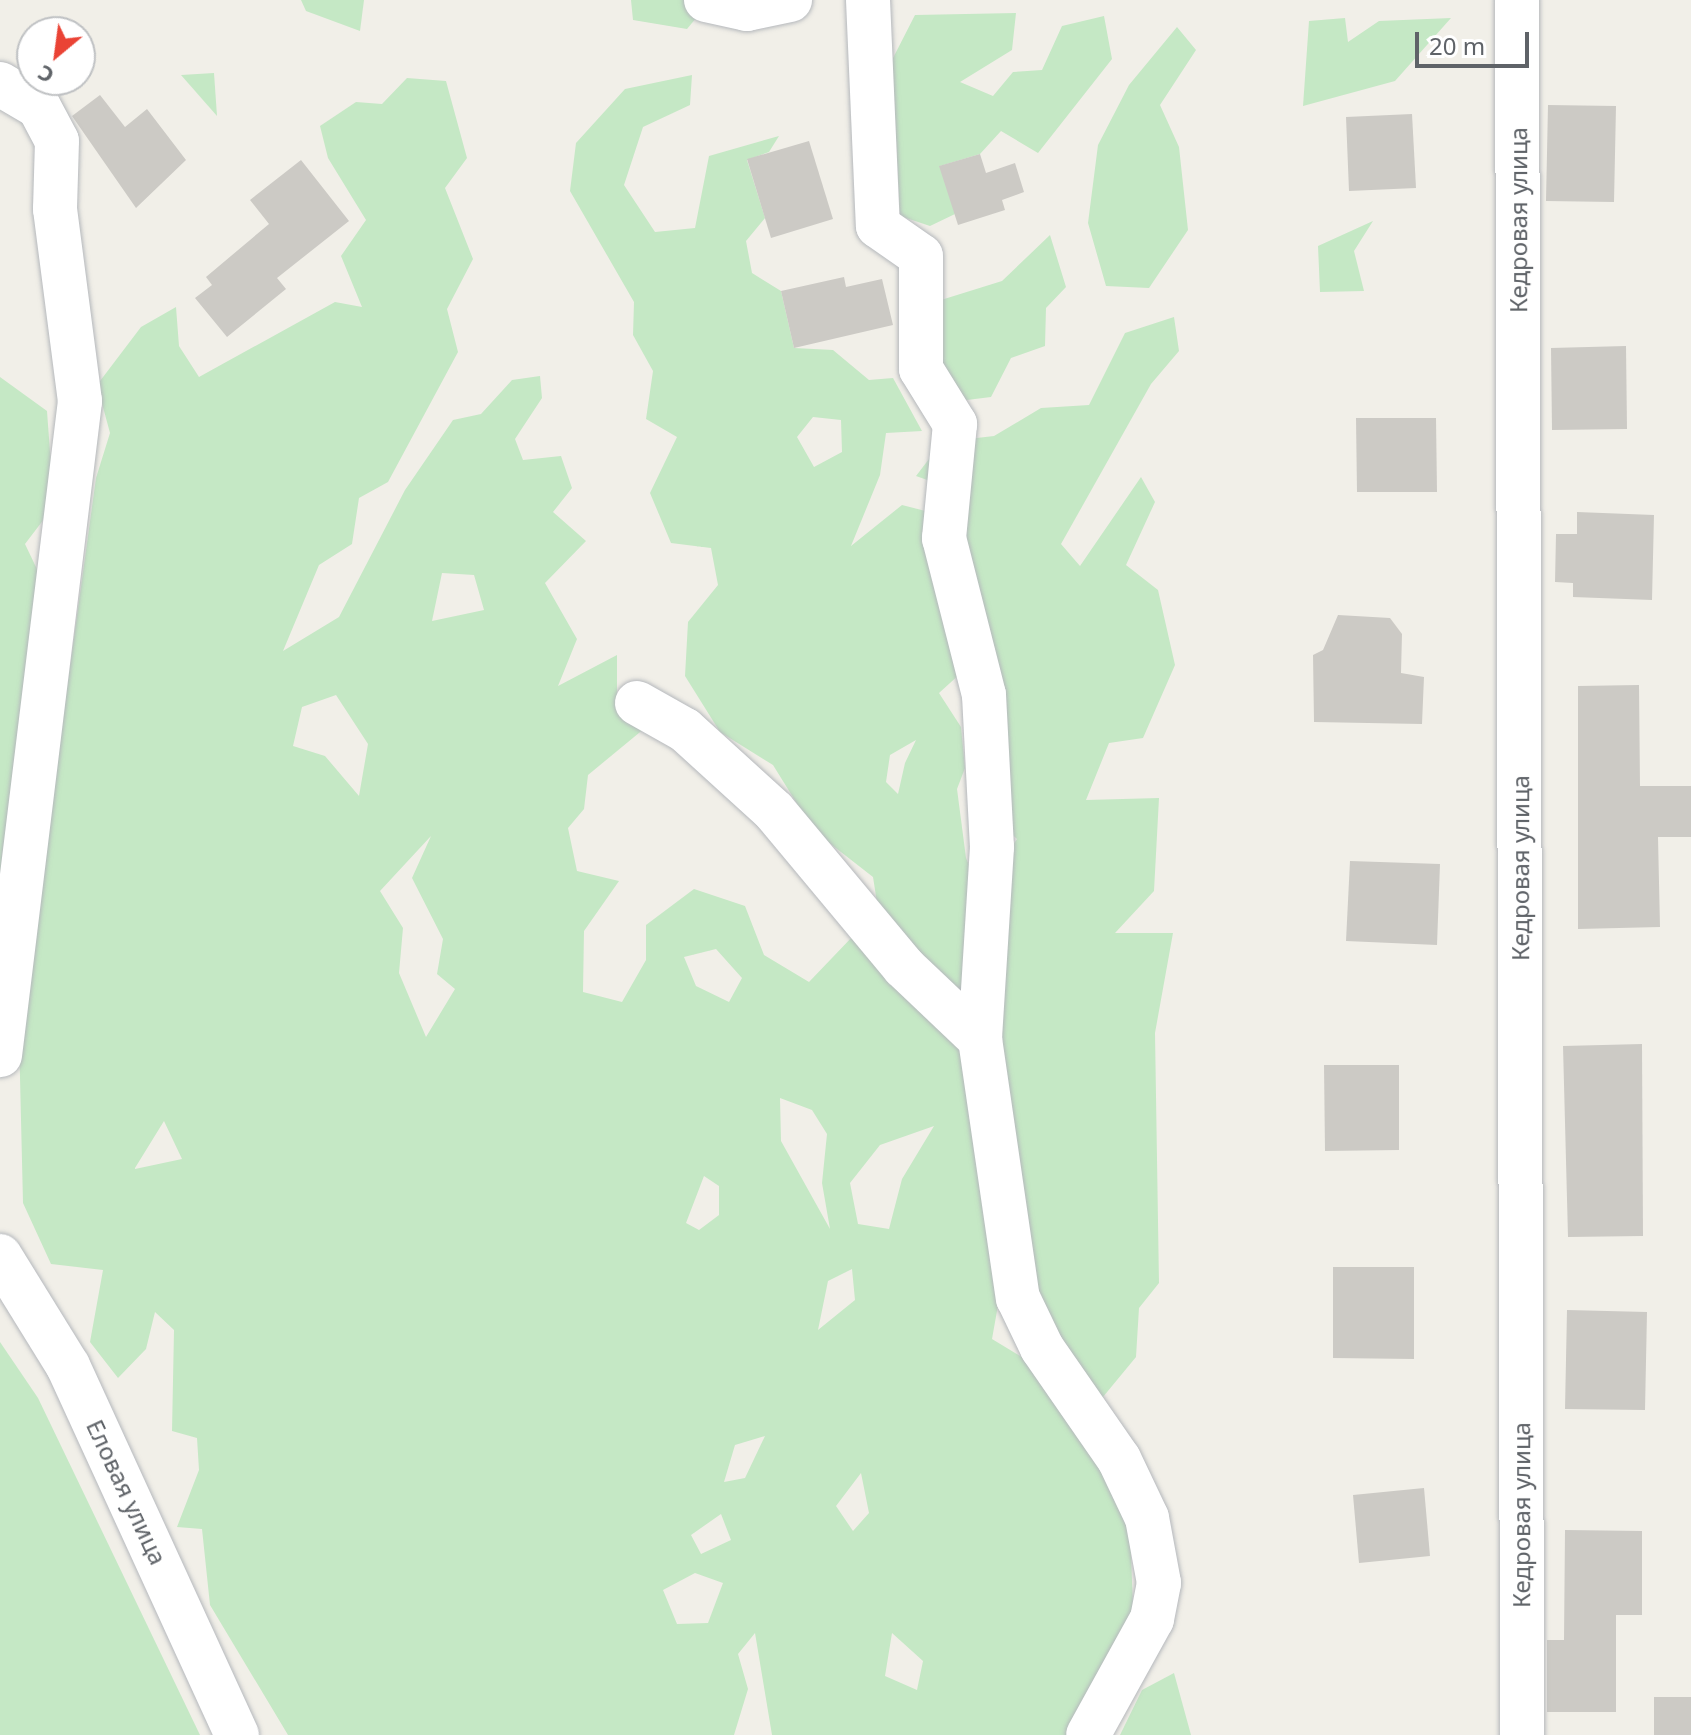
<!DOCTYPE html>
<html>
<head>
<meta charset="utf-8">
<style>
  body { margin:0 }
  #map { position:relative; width:1691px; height:1735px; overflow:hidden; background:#f1efe8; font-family:"Noto Sans",sans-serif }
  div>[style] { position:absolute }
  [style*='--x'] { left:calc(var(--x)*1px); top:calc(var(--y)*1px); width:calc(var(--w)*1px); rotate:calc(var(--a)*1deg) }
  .green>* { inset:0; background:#c5e8c5 }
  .building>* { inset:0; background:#cccac5 }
  .roads { filter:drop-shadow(0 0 2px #b5b8bc) drop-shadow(0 0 2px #b5b8bc) }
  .minor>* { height:44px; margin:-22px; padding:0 22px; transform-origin:22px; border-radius:22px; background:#fff }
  span { translate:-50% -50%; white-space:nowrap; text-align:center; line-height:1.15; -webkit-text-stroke:6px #fff; paint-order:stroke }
  .street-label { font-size:24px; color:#5f6368 }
  .north { position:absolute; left:16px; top:16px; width:80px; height:80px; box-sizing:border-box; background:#fff; border:2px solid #bfc1c3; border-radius:50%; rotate:209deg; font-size:22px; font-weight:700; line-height:32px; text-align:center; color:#5f6368 }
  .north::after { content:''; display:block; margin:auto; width:28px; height:36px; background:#ea4335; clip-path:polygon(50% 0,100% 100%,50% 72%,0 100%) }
  .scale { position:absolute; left:1415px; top:32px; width:114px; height:36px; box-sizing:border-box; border:4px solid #5f6368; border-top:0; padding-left:10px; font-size:24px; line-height:28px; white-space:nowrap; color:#5f6368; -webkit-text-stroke:6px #fff; paint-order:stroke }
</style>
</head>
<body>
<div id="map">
  <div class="green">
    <i style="clip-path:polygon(301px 0,364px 0,360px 31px,306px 11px)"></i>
    <i style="clip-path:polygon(631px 0,711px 0,687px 29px,633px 20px)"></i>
    <i style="clip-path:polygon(1016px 13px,1012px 50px,960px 82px,993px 96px,1013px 72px,1042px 70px,1062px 26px,1104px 16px,1112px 59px,1038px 153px,1001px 131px,980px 154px,940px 166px,955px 214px,930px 226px,900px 216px,892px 60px,915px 15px)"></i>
    <i style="clip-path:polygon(1345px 18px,1348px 42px,1379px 21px,1451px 18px,1395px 81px,1303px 106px,1309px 21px)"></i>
    <i style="clip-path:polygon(1177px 27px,1196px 50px,1160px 105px,1179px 147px,1188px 230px,1149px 288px,1106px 286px,1088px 223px,1098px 145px,1129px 85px)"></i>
    <i style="clip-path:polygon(214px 73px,217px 116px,181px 75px)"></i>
    <i style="clip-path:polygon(evenodd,692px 75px,690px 105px,643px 127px,624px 185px,655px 232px,695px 228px,709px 156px,779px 136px,769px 152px,747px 160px,765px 218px,746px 241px,752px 273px,781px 291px,794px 348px,833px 350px,869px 380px,893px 378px,922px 431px,886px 433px,880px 475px,851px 546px,902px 505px,941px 515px,947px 487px,916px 476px,942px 442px,994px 436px,1041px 408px,1089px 405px,1125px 333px,1174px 317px,1179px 351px,1151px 384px,1061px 544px,1080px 566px,1141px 477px,1155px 502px,1126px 565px,1158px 590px,1175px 665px,1143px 738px,1109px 743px,1086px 800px,1159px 798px,1154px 891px,1115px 933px,1173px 933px,1155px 1033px,1159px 1283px,1139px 1308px,1136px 1357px,1098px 1403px,1129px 1506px,1134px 1630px,1087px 1735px,772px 1735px,755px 1633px,738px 1654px,748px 1689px,734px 1735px,288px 1735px,210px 1605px,202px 1529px,177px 1527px,199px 1470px,197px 1438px,172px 1431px,174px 1330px,155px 1312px,146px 1349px,118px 1378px,90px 1342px,103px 1270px,51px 1264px,23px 1203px,19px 1036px,96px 478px,110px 433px,97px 385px,141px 327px,176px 307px,179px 346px,199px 377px,335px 302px,362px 307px,341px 256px,366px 220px,328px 158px,320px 126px,356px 102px,382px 104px,407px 78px,446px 81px,467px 158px,445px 188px,473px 259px,447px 309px,458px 352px,388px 482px,359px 498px,352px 544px,319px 565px,283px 651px,339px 617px,405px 490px,453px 420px,481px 414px,512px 380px,540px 376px,542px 398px,515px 439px,523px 460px,561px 456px,572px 488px,553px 512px,586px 541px,545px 583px,577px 639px,558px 686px,617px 655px,617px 693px,645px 728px,588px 775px,584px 809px,568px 828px,577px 871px,619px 881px,584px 931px,583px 992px,622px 1002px,646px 960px,646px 925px,694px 889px,745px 906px,764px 955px,809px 982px,854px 935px,880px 922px,873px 877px,814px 831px,773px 765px,720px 732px,685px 676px,688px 622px,718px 585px,711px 548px,671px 543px,650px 493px,677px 437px,646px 419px,653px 371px,633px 335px,634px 302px,570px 191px,576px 143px,625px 89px,692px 75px,813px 417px,841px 420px,842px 452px,814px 467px,797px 437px,813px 417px,692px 75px,442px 573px,474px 575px,484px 610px,432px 621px,442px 573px,692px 75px,961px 673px,987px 810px,1017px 839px,995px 872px,989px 912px,966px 858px,957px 789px,965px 768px,961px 727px,939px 693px,961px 673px,692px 75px,336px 695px,368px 744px,359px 796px,325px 756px,293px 746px,302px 707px,336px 695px,692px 75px,916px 740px,905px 763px,898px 794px,886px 782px,890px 755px,916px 740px,692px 75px,431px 836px,412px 878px,443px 939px,437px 974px,455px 989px,426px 1037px,399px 973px,403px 928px,380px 891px,431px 836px,692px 75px,716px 949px,742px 978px,729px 1002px,696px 986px,684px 957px,716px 949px,692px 75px,780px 1098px,812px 1110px,827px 1134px,822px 1183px,830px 1229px,781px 1141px,780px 1098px,692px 75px,164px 1121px,182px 1159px,135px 1169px,135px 1168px,164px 1121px,692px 75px,934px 1126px,902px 1179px,889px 1229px,858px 1224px,850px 1183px,880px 1145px,934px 1126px,692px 75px,704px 1176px,719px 1186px,719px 1215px,699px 1230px,686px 1223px,704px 1176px,692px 75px,852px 1269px,855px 1300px,818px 1330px,828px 1281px,852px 1269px,692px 75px,1000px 1294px,1025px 1359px,992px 1339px,1000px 1294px,692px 75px,765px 1436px,745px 1478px,724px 1482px,735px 1445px,765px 1436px,692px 75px,861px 1473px,869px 1513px,853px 1531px,836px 1506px,861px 1473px,692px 75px,721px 1514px,731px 1540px,701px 1554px,691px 1535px,721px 1514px,692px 75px,695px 1573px,723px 1583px,708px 1623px,677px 1624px,663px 1590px,695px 1573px,692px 75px,892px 1633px,923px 1661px,917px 1690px,885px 1676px,892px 1633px)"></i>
    <i style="clip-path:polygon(1373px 221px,1354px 251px,1364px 291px,1320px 292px,1318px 246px)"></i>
    <i style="clip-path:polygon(1050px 235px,1066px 287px,1046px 308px,1045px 346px,1011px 358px,991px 397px,959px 401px,925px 356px,941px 300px,1002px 281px)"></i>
    <i style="clip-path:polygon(0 377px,47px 411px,54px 506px,25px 544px,45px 586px,0 921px)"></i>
    <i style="clip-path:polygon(0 1342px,38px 1398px,200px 1735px,0 1735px)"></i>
    <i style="clip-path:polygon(1174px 1673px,1191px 1735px,1120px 1735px,1142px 1690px)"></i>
  </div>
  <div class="building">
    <i style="clip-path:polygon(100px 95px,125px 127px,147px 109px,186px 160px,136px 208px,72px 116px)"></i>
    <i style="clip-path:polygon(1548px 105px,1616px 106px,1614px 202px,1546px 201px)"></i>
    <i style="clip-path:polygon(1412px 114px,1416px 188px,1349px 191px,1346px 117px)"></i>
    <i style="clip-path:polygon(809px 141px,833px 219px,771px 238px,747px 159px)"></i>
    <i style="clip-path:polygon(980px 154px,986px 173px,1015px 163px,1024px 192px,1002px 200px,1005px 210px,958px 225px,939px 166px)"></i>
    <i style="clip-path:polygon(301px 160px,349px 221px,277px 278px,286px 289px,227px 337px,195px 298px,212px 285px,206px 277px,269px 224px,250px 200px)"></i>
    <i style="clip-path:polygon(844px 277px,846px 287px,882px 279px,893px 325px,794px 348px,781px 291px)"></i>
    <i style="clip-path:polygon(1626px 346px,1627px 429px,1552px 430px,1551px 348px)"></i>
    <i style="clip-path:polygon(1356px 418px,1436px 418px,1437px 492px,1357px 492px)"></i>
    <i style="clip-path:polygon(1577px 512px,1654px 515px,1652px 600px,1573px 597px,1573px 583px,1555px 582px,1556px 534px,1577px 534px)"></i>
    <i style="clip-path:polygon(1338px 615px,1390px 618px,1402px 634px,1401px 673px,1424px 677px,1422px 724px,1314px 722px,1313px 655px,1323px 650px)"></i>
    <i style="clip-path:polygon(1639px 685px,1640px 786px,1691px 786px,1691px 837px,1658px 837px,1660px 927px,1578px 929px,1578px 686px)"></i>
    <i style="clip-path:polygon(1350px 861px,1440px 864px,1437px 945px,1346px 941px)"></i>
    <i style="clip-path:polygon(1642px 1044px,1643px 1236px,1568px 1237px,1563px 1046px)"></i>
    <i style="clip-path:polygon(1324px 1065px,1399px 1065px,1399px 1150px,1325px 1151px)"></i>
    <i style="clip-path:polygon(1333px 1267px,1414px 1267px,1414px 1359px,1333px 1358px)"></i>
    <i style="clip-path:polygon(1567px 1310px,1647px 1312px,1645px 1410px,1565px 1409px)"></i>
    <i style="clip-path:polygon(1424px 1488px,1430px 1556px,1359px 1563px,1353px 1495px)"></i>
    <i style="clip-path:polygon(1565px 1530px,1642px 1531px,1642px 1615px,1616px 1615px,1616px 1712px,1547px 1712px,1547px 1640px,1564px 1640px)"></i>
    <i style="clip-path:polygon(1654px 1697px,1691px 1697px,1691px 1735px,1654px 1735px)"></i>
  </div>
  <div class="roads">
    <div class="minor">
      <i style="--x:706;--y:0;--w:42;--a:12.4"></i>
      <i style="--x:747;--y:9;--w:44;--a:-11.8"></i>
      <i style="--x:868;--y:0;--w:226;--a:87.5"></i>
      <i style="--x:878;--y:226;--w:52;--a:34.9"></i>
      <i style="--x:921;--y:256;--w:113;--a:90"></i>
      <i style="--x:921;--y:369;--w:65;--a:58.3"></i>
      <i style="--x:955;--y:424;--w:115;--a:95.5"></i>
      <i style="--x:944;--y:538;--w:162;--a:75.7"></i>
      <i style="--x:984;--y:695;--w:152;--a:87"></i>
      <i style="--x:992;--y:847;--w:192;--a:93.6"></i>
      <i style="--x:980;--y:1039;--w:262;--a:81.7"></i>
      <i style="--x:1018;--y:1298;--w:55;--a:64.4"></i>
      <i style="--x:1042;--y:1348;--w:135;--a:55.3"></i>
      <i style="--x:1119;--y:1459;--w:65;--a:64.6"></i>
      <i style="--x:1147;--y:1518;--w:66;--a:79.5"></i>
      <i style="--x:1159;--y:1583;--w:37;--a:101"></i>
      <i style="--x:1152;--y:1619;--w:132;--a:118.9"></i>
      <i style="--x:1517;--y:0;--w:1735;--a:89.83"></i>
      <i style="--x:0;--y:84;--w:45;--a:30.5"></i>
      <i style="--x:39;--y:107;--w:38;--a:62"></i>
      <i style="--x:57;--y:141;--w:68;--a:91.7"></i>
      <i style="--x:55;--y:209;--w:194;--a:82.6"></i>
      <i style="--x:80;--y:401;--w:659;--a:96.97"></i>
      <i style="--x:637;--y:703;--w:55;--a:29.4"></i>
      <i style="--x:685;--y:730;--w:120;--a:42.3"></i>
      <i style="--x:774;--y:811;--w:203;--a:50.2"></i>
      <i style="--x:904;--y:967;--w:105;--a:43.5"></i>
      <i style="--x:0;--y:1256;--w:129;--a:58.3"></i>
      <i style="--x:68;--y:1366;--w:406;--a:65.4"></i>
    </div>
  </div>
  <div class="street-label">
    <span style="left:1518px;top:220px;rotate:-90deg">Кедровая улица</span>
    <span style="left:1520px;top:868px;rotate:-90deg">Кедровая улица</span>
    <span style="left:127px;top:1492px;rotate:65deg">Еловая улица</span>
    <span style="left:1521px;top:1515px;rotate:-90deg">Кедровая улица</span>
  </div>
  <div class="north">С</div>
  <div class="scale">20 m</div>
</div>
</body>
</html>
